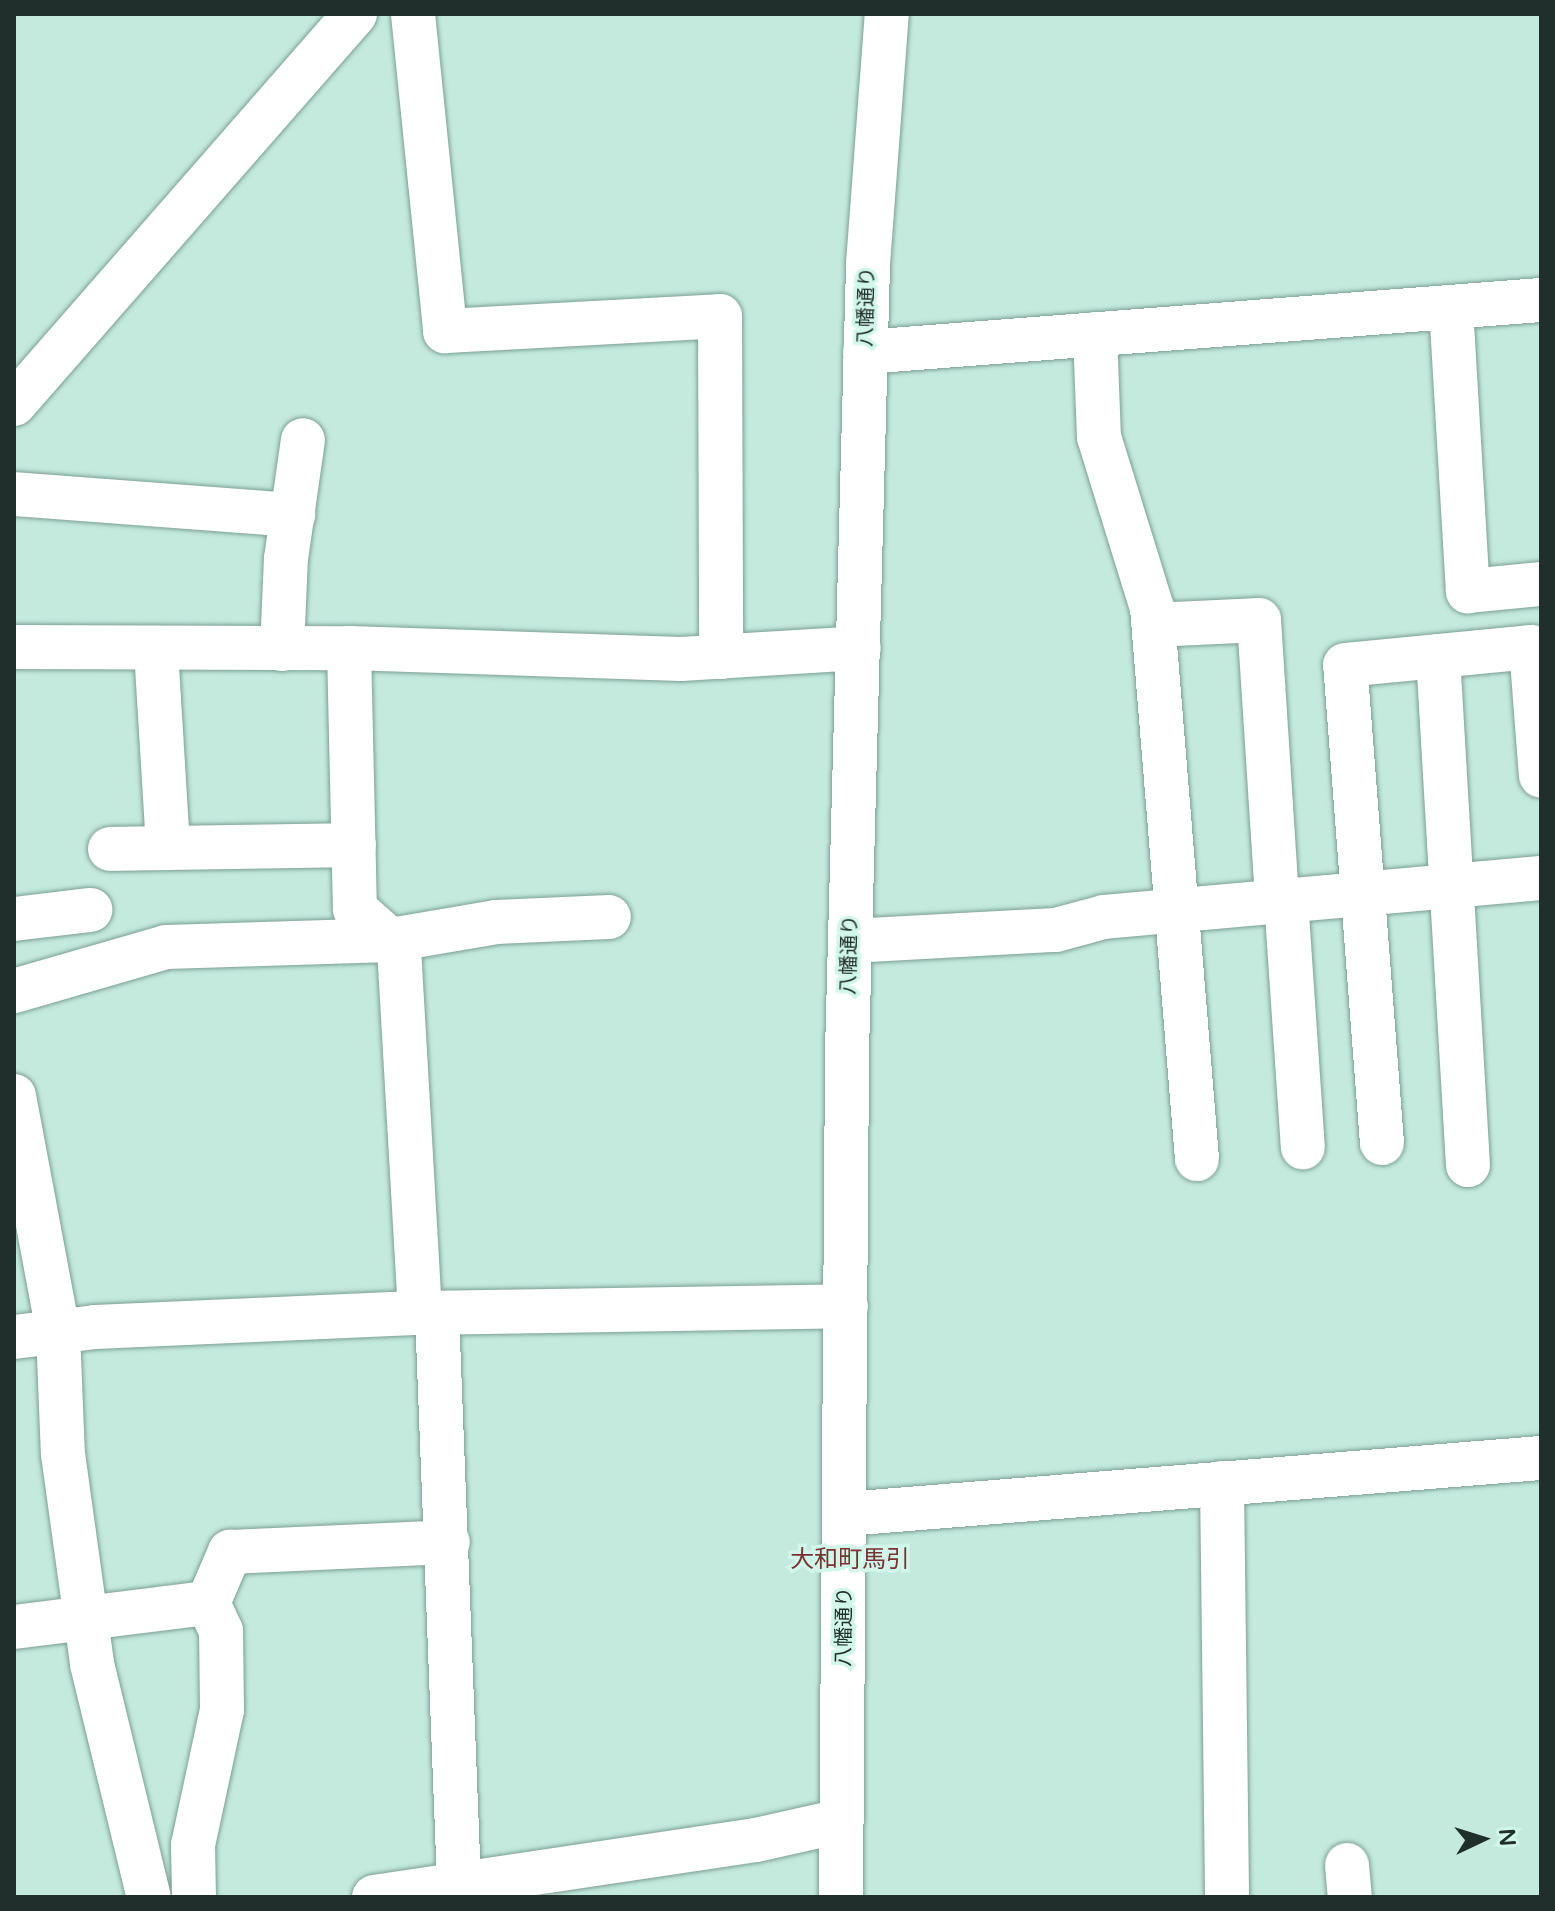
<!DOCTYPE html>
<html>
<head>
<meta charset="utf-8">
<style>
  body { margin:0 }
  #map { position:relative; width:1555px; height:1911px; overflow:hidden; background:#c4eade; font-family:"Varela Round","Noto Sans JP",sans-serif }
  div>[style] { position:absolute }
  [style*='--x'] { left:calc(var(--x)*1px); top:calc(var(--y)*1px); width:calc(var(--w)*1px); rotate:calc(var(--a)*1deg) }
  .roads { filter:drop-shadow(0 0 2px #7c9f95) drop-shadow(0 0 2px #7c9f95) }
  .minor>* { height:44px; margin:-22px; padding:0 22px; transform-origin:22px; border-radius:22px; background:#fff }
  span { translate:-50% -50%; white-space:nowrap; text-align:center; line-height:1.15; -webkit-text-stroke:7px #d1f7eb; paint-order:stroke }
  .street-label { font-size:20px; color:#202f2b }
  .quarter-label { font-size:24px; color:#793230 }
  .frame { position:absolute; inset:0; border:16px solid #202f2b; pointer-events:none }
  .north { position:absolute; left:1443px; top:1799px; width:80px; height:80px; -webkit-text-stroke:6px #d1f7eb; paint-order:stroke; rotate:86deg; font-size:22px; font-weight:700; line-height:32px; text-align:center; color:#202f2b }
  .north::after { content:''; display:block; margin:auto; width:28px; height:36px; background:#202f2b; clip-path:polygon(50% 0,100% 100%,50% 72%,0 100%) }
</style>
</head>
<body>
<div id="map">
  <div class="roads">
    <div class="minor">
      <i style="--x:413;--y:14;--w:319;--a:84.2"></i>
      <i style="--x:445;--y:331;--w:275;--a:-3.1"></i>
      <i style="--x:720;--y:316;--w:341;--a:89.8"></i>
      <i style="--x:1451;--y:307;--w:285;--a:86.6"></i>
      <i style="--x:1468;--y:591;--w:73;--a:-5.5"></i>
      <i style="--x:1095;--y:334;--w:103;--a:87.8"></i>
      <i style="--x:1099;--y:437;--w:179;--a:72.8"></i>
      <i style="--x:1152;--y:608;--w:553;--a:85.33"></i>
      <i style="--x:865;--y:352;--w:678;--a:-4.4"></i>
      <i style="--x:14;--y:404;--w:518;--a:-48.83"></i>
      <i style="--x:14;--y:494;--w:280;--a:4.3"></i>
      <i style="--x:1154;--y:625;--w:105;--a:-2.7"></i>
      <i style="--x:1259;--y:620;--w:282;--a:86.3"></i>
      <i style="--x:14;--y:647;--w:335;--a:0.2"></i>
      <i style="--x:349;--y:648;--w:332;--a:1.9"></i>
      <i style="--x:681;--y:659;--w:178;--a:-3.5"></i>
      <i style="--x:349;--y:648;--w:261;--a:88.7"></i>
      <i style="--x:355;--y:909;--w:59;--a:41.6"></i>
      <i style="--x:399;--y:948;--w:366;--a:86.7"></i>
      <i style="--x:282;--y:649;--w:90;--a:-87.5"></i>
      <i style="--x:286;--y:559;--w:120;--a:-81.9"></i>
      <i style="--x:156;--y:650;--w:196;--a:86.5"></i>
      <i style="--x:1438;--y:656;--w:510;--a:86.63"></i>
      <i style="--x:110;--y:849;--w:244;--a:-0.9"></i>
      <i style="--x:1286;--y:900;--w:248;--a:86.1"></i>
      <i style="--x:14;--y:919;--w:77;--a:-6.8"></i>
      <i style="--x:850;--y:941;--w:206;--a:-3.1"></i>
      <i style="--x:1056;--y:930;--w:50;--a:-15.2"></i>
      <i style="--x:1104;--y:917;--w:439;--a:-5.1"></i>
      <i style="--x:14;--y:991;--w:158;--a:-16.1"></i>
      <i style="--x:166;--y:947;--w:225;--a:-1.8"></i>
      <i style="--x:391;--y:940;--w:107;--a:-9.7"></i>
      <i style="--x:496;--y:922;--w:113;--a:-2.5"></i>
      <i style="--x:14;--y:1096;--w:240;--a:79.4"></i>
      <i style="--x:58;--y:1332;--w:122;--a:87.7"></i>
      <i style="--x:63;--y:1454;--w:212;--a:82.1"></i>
      <i style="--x:92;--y:1664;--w:240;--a:76.3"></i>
      <i style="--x:1382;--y:1143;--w:479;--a:-94.4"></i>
      <i style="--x:1345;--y:665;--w:187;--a:-5.5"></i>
      <i style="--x:1531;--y:647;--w:129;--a:85.6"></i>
      <i style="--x:437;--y:1313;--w:571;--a:87.79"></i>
      <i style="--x:14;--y:1337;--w:82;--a:-7"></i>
      <i style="--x:95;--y:1327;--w:325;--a:-2.5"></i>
      <i style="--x:420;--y:1313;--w:426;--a:-0.9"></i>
      <i style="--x:1222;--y:1483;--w:414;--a:89.3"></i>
      <i style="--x:846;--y:1514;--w:697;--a:-4.61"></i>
      <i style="--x:14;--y:1627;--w:195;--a:-7.1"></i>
      <i style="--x:208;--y:1603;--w:56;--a:-66.7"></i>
      <i style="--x:230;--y:1552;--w:218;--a:-2.6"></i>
      <i style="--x:1347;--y:1865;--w:32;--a:85"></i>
      <i style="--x:194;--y:1897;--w:52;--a:-91.1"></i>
      <i style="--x:193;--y:1845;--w:138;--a:-77.9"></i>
      <i style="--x:222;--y:1710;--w:79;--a:-90.7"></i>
      <i style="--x:221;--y:1631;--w:31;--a:-115"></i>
      <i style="--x:374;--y:1897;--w:386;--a:-8.5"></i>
      <i style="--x:756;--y:1840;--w:87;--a:-12.6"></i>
      <i style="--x:841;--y:1897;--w:845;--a:-89.59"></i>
      <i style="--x:847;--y:1052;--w:788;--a:-88.47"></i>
      <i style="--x:868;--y:264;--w:251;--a:-85.7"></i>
    </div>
  </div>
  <div class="street-label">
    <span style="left:867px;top:307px;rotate:-88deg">八幡通り</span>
    <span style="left:850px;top:955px;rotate:-88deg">八幡通り</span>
    <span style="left:845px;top:1627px;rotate:-89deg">八幡通り</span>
  </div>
  <div class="quarter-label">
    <span style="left:850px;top:1560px">大和町馬引</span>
  </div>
  <div class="frame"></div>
  <div class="north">N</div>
</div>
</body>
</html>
